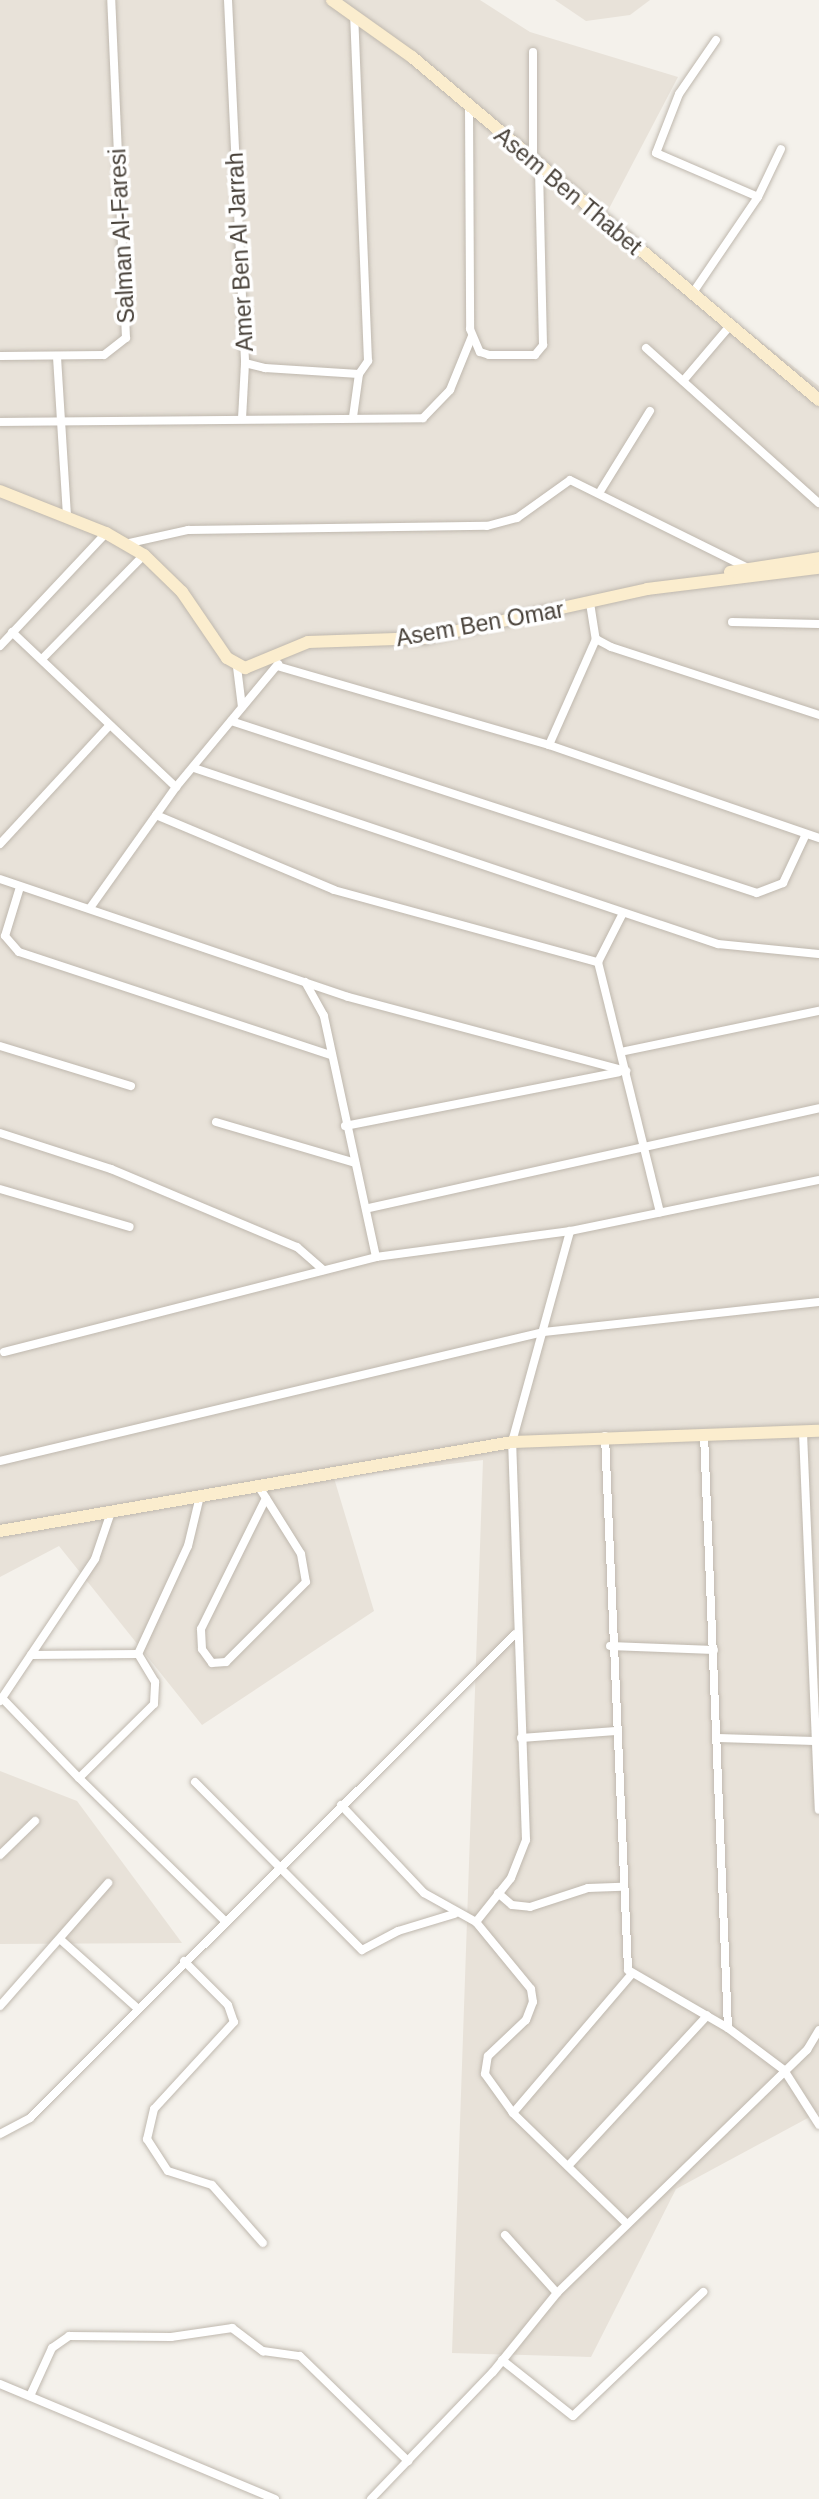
<!DOCTYPE html>
<html>
<head>
<meta charset="utf-8">
<style>
  body { margin:0 }
  #map { position:relative; width:819px; height:2499px; overflow:hidden; background:#f4f1eb; font-family:Arial,sans-serif }
  div>[style] { position:absolute }
  [style*='--x'] { left:calc(var(--x)*1px); top:calc(var(--y)*1px); width:calc(var(--w)*1px); rotate:calc(var(--a)*1deg) }
  .residential>* { inset:0; background:#e8e2d9 }
  .roads { filter:drop-shadow(0 0 2px #bfb8ae) drop-shadow(0 0 2px #bfb8ae) }
  .street>* { height:8px; margin:-4px; padding:0 4px; transform-origin:4px; border-radius:4px; background:#fff }
  .secondary>* { height:12px; margin:-6px; padding:0 6px; transform-origin:6px; border-radius:6px; background:#fbedce }
  span { translate:-50% -50%; white-space:nowrap; text-align:center; line-height:1.15; -webkit-text-stroke:7px #fff; paint-order:stroke }
  .street-label { font-size:23px; color:#484139 }
</style>
</head>
<body>
<div id="map">
  <div class="residential">
    <i style="clip-path:polygon(0 0,480px 0,530px 32px,678px 77px,603px 220px,819px 386px,819px 2112px,676px 2189px,591px 2357px,452px 2353px,483px 1460px,334px 1478px,374px 1611px,202px 1725px,59px 1546px,0 1577px)"></i>
    <i style="clip-path:polygon(555px 0,650px 0,630px 15px,586px 21px)"></i>
    <i style="clip-path:polygon(0 1771px,77px 1801px,182px 1943px,0 1944px)"></i>
  </div>
  <div class="roads">
    <div class="street">
      <i style="--x:228;--y:0;--w:363;--a:87.3"></i>
      <i style="--x:245;--y:363;--w:21;--a:14"></i>
      <i style="--x:265;--y:368;--w:94;--a:3.7"></i>
      <i style="--x:359;--y:374;--w:16;--a:-55"></i>
      <i style="--x:368;--y:361;--w:346;--a:-92.3"></i>
      <i style="--x:716;--y:40;--w:65;--a:124.4"></i>
      <i style="--x:679;--y:94;--w:63;--a:111.3"></i>
      <i style="--x:656;--y:153;--w:111;--a:23.3"></i>
      <i style="--x:469;--y:108;--w:221;--a:89.7"></i>
      <i style="--x:470;--y:329;--w:25;--a:67"></i>
      <i style="--x:480;--y:352;--w:9;--a:18"></i>
      <i style="--x:489;--y:355;--w:46;--a:0"></i>
      <i style="--x:535;--y:355;--w:13;--a:-51"></i>
      <i style="--x:543;--y:345;--w:175;--a:-91.3"></i>
      <i style="--x:533;--y:161;--w:109;--a:-90"></i>
      <i style="--x:692;--y:294;--w:117;--a:-55.8"></i>
      <i style="--x:758;--y:197;--w:53;--a:-64.4"></i>
      <i style="--x:646;--y:348;--w:232;--a:41.9"></i>
      <i style="--x:0;--y:356;--w:104;--a:-0.6"></i>
      <i style="--x:104;--y:355;--w:28;--a:-38"></i>
      <i style="--x:126;--y:338;--w:338;--a:-92.5"></i>
      <i style="--x:57;--y:357;--w:159;--a:86.4"></i>
      <i style="--x:683;--y:381;--w:71;--a:-49.6"></i>
      <i style="--x:353;--y:417;--w:43;--a:-82.1"></i>
      <i style="--x:242;--y:419;--w:56;--a:-86.9"></i>
      <i style="--x:0;--y:422;--w:423;--a:-0.5"></i>
      <i style="--x:423;--y:418;--w:39;--a:-46"></i>
      <i style="--x:450;--y:390;--w:58;--a:-67.8"></i>
      <i style="--x:601;--y:490;--w:93;--a:-58.2"></i>
      <i style="--x:125;--y:544;--w:65;--a:-12.5"></i>
      <i style="--x:188;--y:530;--w:299;--a:-0.8"></i>
      <i style="--x:487;--y:526;--w:31;--a:-15"></i>
      <i style="--x:517;--y:518;--w:65;--a:-35.6"></i>
      <i style="--x:570;--y:480;--w:201;--a:26.3"></i>
      <i style="--x:590;--y:603;--w:36;--a:81"></i>
      <i style="--x:596;--y:639;--w:17;--a:28"></i>
      <i style="--x:611;--y:647;--w:219;--a:18.1"></i>
      <i style="--x:732;--y:622;--w:87;--a:1.3"></i>
      <i style="--x:12;--y:632;--w:226;--a:43.4"></i>
      <i style="--x:0;--y:646;--w:155;--a:-46.8"></i>
      <i style="--x:43;--y:658;--w:144;--a:-45.6"></i>
      <i style="--x:277;--y:666;--w:283;--a:16.2"></i>
      <i style="--x:549;--y:745;--w:286;--a:19"></i>
      <i style="--x:237;--y:667;--w:40;--a:82.9"></i>
      <i style="--x:231;--y:721;--w:553;--a:18.11"></i>
      <i style="--x:757;--y:893;--w:28;--a:-21"></i>
      <i style="--x:783;--y:883;--w:54;--a:-64.9"></i>
      <i style="--x:549;--y:745;--w:116;--a:-66.1"></i>
      <i style="--x:194;--y:768;--w:553;--a:18.57"></i>
      <i style="--x:718;--y:944;--w:101;--a:5.7"></i>
      <i style="--x:156;--y:815;--w:193;--a:22.8"></i>
      <i style="--x:334;--y:890;--w:274;--a:15.3"></i>
      <i style="--x:0;--y:844;--w:161;--a:-47.3"></i>
      <i style="--x:0;--y:879;--w:367;--a:18.7"></i>
      <i style="--x:348;--y:997;--w:288;--a:14.9"></i>
      <i style="--x:20;--y:887;--w:51;--a:107"></i>
      <i style="--x:5;--y:936;--w:21;--a:49"></i>
      <i style="--x:19;--y:952;--w:328;--a:18.3"></i>
      <i style="--x:90;--y:908;--w:148;--a:-54.6"></i>
      <i style="--x:176;--y:787;--w:160;--a:-50.3"></i>
      <i style="--x:623;--y:913;--w:55;--a:117"></i>
      <i style="--x:598;--y:962;--w:258;--a:76.1"></i>
      <i style="--x:0;--y:1046;--w:137;--a:17"></i>
      <i style="--x:625;--y:1051;--w:198;--a:-11.7"></i>
      <i style="--x:216;--y:1122;--w:145;--a:16.4"></i>
      <i style="--x:345;--y:1126;--w:279;--a:-11.1"></i>
      <i style="--x:0;--y:1133;--w:117;--a:18"></i>
      <i style="--x:111;--y:1169;--w:202;--a:22.8"></i>
      <i style="--x:297;--y:1247;--w:35;--a:41"></i>
      <i style="--x:0;--y:1189;--w:135;--a:16.3"></i>
      <i style="--x:369;--y:1208;--w:461;--a:-12.5"></i>
      <i style="--x:376;--y:1257;--w:196;--a:-7.6"></i>
      <i style="--x:4;--y:1352;--w:384;--a:-14.3"></i>
      <i style="--x:376;--y:1257;--w:247;--a:-102.2"></i>
      <i style="--x:324;--y:1016;--w:39;--a:-119"></i>
      <i style="--x:803;--y:1433;--w:377;--a:87.6"></i>
      <i style="--x:704;--y:1434;--w:594;--a:87.69"></i>
      <i style="--x:605;--y:1436;--w:534;--a:87.53"></i>
      <i style="--x:628;--y:1970;--w:116;--a:30.1"></i>
      <i style="--x:728;--y:2028;--w:70;--a:36.9"></i>
      <i style="--x:784;--y:2070;--w:65;--a:57.5"></i>
      <i style="--x:0;--y:1461;--w:558;--a:-13.36"></i>
      <i style="--x:543;--y:1332;--w:278;--a:-6.2"></i>
      <i style="--x:259;--y:1487;--w:79;--a:57.9"></i>
      <i style="--x:301;--y:1554;--w:28;--a:80"></i>
      <i style="--x:306;--y:1582;--w:113;--a:135"></i>
      <i style="--x:226;--y:1662;--w:14;--a:176"></i>
      <i style="--x:212;--y:1663;--w:17;--a:-126"></i>
      <i style="--x:202;--y:1649;--w:20;--a:-93"></i>
      <i style="--x:201;--y:1629;--w:146;--a:-63.6"></i>
      <i style="--x:610;--y:1646;--w:104;--a:2.2"></i>
      <i style="--x:31;--y:1655;--w:107;--a:-0.5"></i>
      <i style="--x:138;--y:1654;--w:119;--a:-65.2"></i>
      <i style="--x:188;--y:1546;--w:51;--a:-76.5"></i>
      <i style="--x:2;--y:1698;--w:111;--a:46.1"></i>
      <i style="--x:79;--y:1778;--w:105;--a:-44.6"></i>
      <i style="--x:154;--y:1704;--w:22;--a:-87"></i>
      <i style="--x:155;--y:1682;--w:33;--a:-121"></i>
      <i style="--x:0;--y:1701;--w:171;--a:-56.2"></i>
      <i style="--x:95;--y:1559;--w:46;--a:-71.2"></i>
      <i style="--x:521;--y:1738;--w:95;--a:-4.2"></i>
      <i style="--x:718;--y:1738;--w:96;--a:1.8"></i>
      <i style="--x:79;--y:1778;--w:203;--a:44.4"></i>
      <i style="--x:195;--y:1782;--w:237;--a:45.2"></i>
      <i style="--x:362;--y:1950;--w:41;--a:-27.8"></i>
      <i style="--x:398;--y:1931;--w:59;--a:-16.9"></i>
      <i style="--x:341;--y:1805;--w:121;--a:46.7"></i>
      <i style="--x:424;--y:1893;--w:60;--a:29.1"></i>
      <i style="--x:0;--y:1855;--w:49;--a:-44.2"></i>
      <i style="--x:498;--y:1893;--w:18;--a:41"></i>
      <i style="--x:512;--y:1905;--w:18;--a:6"></i>
      <i style="--x:530;--y:1907;--w:61;--a:-18.1"></i>
      <i style="--x:588;--y:1888;--w:34;--a:-2"></i>
      <i style="--x:61;--y:1940;--w:102;--a:41.8"></i>
      <i style="--x:184;--y:1961;--w:62;--a:45"></i>
      <i style="--x:228;--y:2005;--w:18;--a:71"></i>
      <i style="--x:234;--y:2022;--w:118;--a:132.6"></i>
      <i style="--x:154;--y:2109;--w:31;--a:103"></i>
      <i style="--x:147;--y:2139;--w:38;--a:57"></i>
      <i style="--x:168;--y:2171;--w:46;--a:17.7"></i>
      <i style="--x:212;--y:2185;--w:77;--a:48.7"></i>
      <i style="--x:0;--y:2006;--w:164;--a:-48.7"></i>
      <i style="--x:513;--y:2113;--w:182;--a:-49.5"></i>
      <i style="--x:0;--y:2134;--w:34;--a:-28"></i>
      <i style="--x:30;--y:2118;--w:685;--a:-44.94"></i>
      <i style="--x:568;--y:2166;--w:205;--a:-47.2"></i>
      <i style="--x:626;--y:2223;--w:158;--a:-135.8"></i>
      <i style="--x:513;--y:2113;--w:48;--a:-125.7"></i>
      <i style="--x:485;--y:2074;--w:18;--a:-81"></i>
      <i style="--x:488;--y:2056;--w:52;--a:-43.5"></i>
      <i style="--x:526;--y:2020;--w:19;--a:-69"></i>
      <i style="--x:533;--y:2002;--w:13;--a:-99"></i>
      <i style="--x:531;--y:1989;--w:87;--a:-129.4"></i>
      <i style="--x:476;--y:1922;--w:56;--a:-51.5"></i>
      <i style="--x:511;--y:1878;--w:41;--a:-68.5"></i>
      <i style="--x:526;--y:1840;--w:398;--a:-92"></i>
      <i style="--x:512;--y:1442;--w:219;--a:-74.6"></i>
      <i style="--x:570;--y:1231;--w:254;--a:-11.6"></i>
      <i style="--x:505;--y:2235;--w:78;--a:48.1"></i>
      <i style="--x:502;--y:2360;--w:90;--a:38.3"></i>
      <i style="--x:573;--y:2416;--w:180;--a:-43.6"></i>
      <i style="--x:0;--y:2384;--w:298;--a:22.7"></i>
      <i style="--x:30;--y:2396;--w:53;--a:-65.4"></i>
      <i style="--x:52;--y:2348;--w:21;--a:-35"></i>
      <i style="--x:69;--y:2336;--w:102;--a:0.6"></i>
      <i style="--x:171;--y:2337;--w:62;--a:-8.4"></i>
      <i style="--x:232;--y:2328;--w:39;--a:37"></i>
      <i style="--x:263;--y:2351;--w:37;--a:8"></i>
      <i style="--x:300;--y:2356;--w:151;--a:44.2"></i>
      <i style="--x:371;--y:2499;--w:176;--a:-46.2"></i>
      <i style="--x:493;--y:2372;--w:102;--a:-51"></i>
      <i style="--x:557;--y:2293;--w:349;--a:-44.2"></i>
      <i style="--x:807;--y:2050;--w:23;--a:-59"></i>
    </div>
    <div class="secondary">
      <i style="--x:332;--y:0;--w:98;--a:35.5"></i>
      <i style="--x:412;--y:57;--w:532;--a:40.12"></i>
      <i style="--x:0;--y:491;--w:114;--a:21.6"></i>
      <i style="--x:106;--y:533;--w:44;--a:30.1"></i>
      <i style="--x:144;--y:555;--w:53;--a:44.2"></i>
      <i style="--x:182;--y:592;--w:80;--a:55.7"></i>
      <i style="--x:227;--y:658;--w:21;--a:29"></i>
      <i style="--x:245;--y:668;--w:68;--a:-22.4"></i>
      <i style="--x:308;--y:642;--w:117;--a:-2"></i>
      <i style="--x:425;--y:638;--w:227;--a:-12.4"></i>
      <i style="--x:647;--y:589;--w:173;--a:-7"></i>
      <i style="--x:730;--y:572;--w:90;--a:-8.9"></i>
      <i style="--x:0;--y:1531;--w:520;--a:-9.86"></i>
      <i style="--x:512;--y:1442;--w:307;--a:-2.1"></i>
    </div>
  </div>
  <div class="street-label">
    <span style="left:568px;top:191px;rotate:40deg">Asem Ben Thabet</span>
    <span style="left:122px;top:236px;rotate:-93deg">Salman Al-Faresi</span>
    <span style="left:240px;top:252px;rotate:-93deg">Amer Ben Al Jarrah</span>
    <span style="left:480px;top:624px;rotate:-10deg">Asem Ben Omar</span>
  </div>
</div>
</body>
</html>
